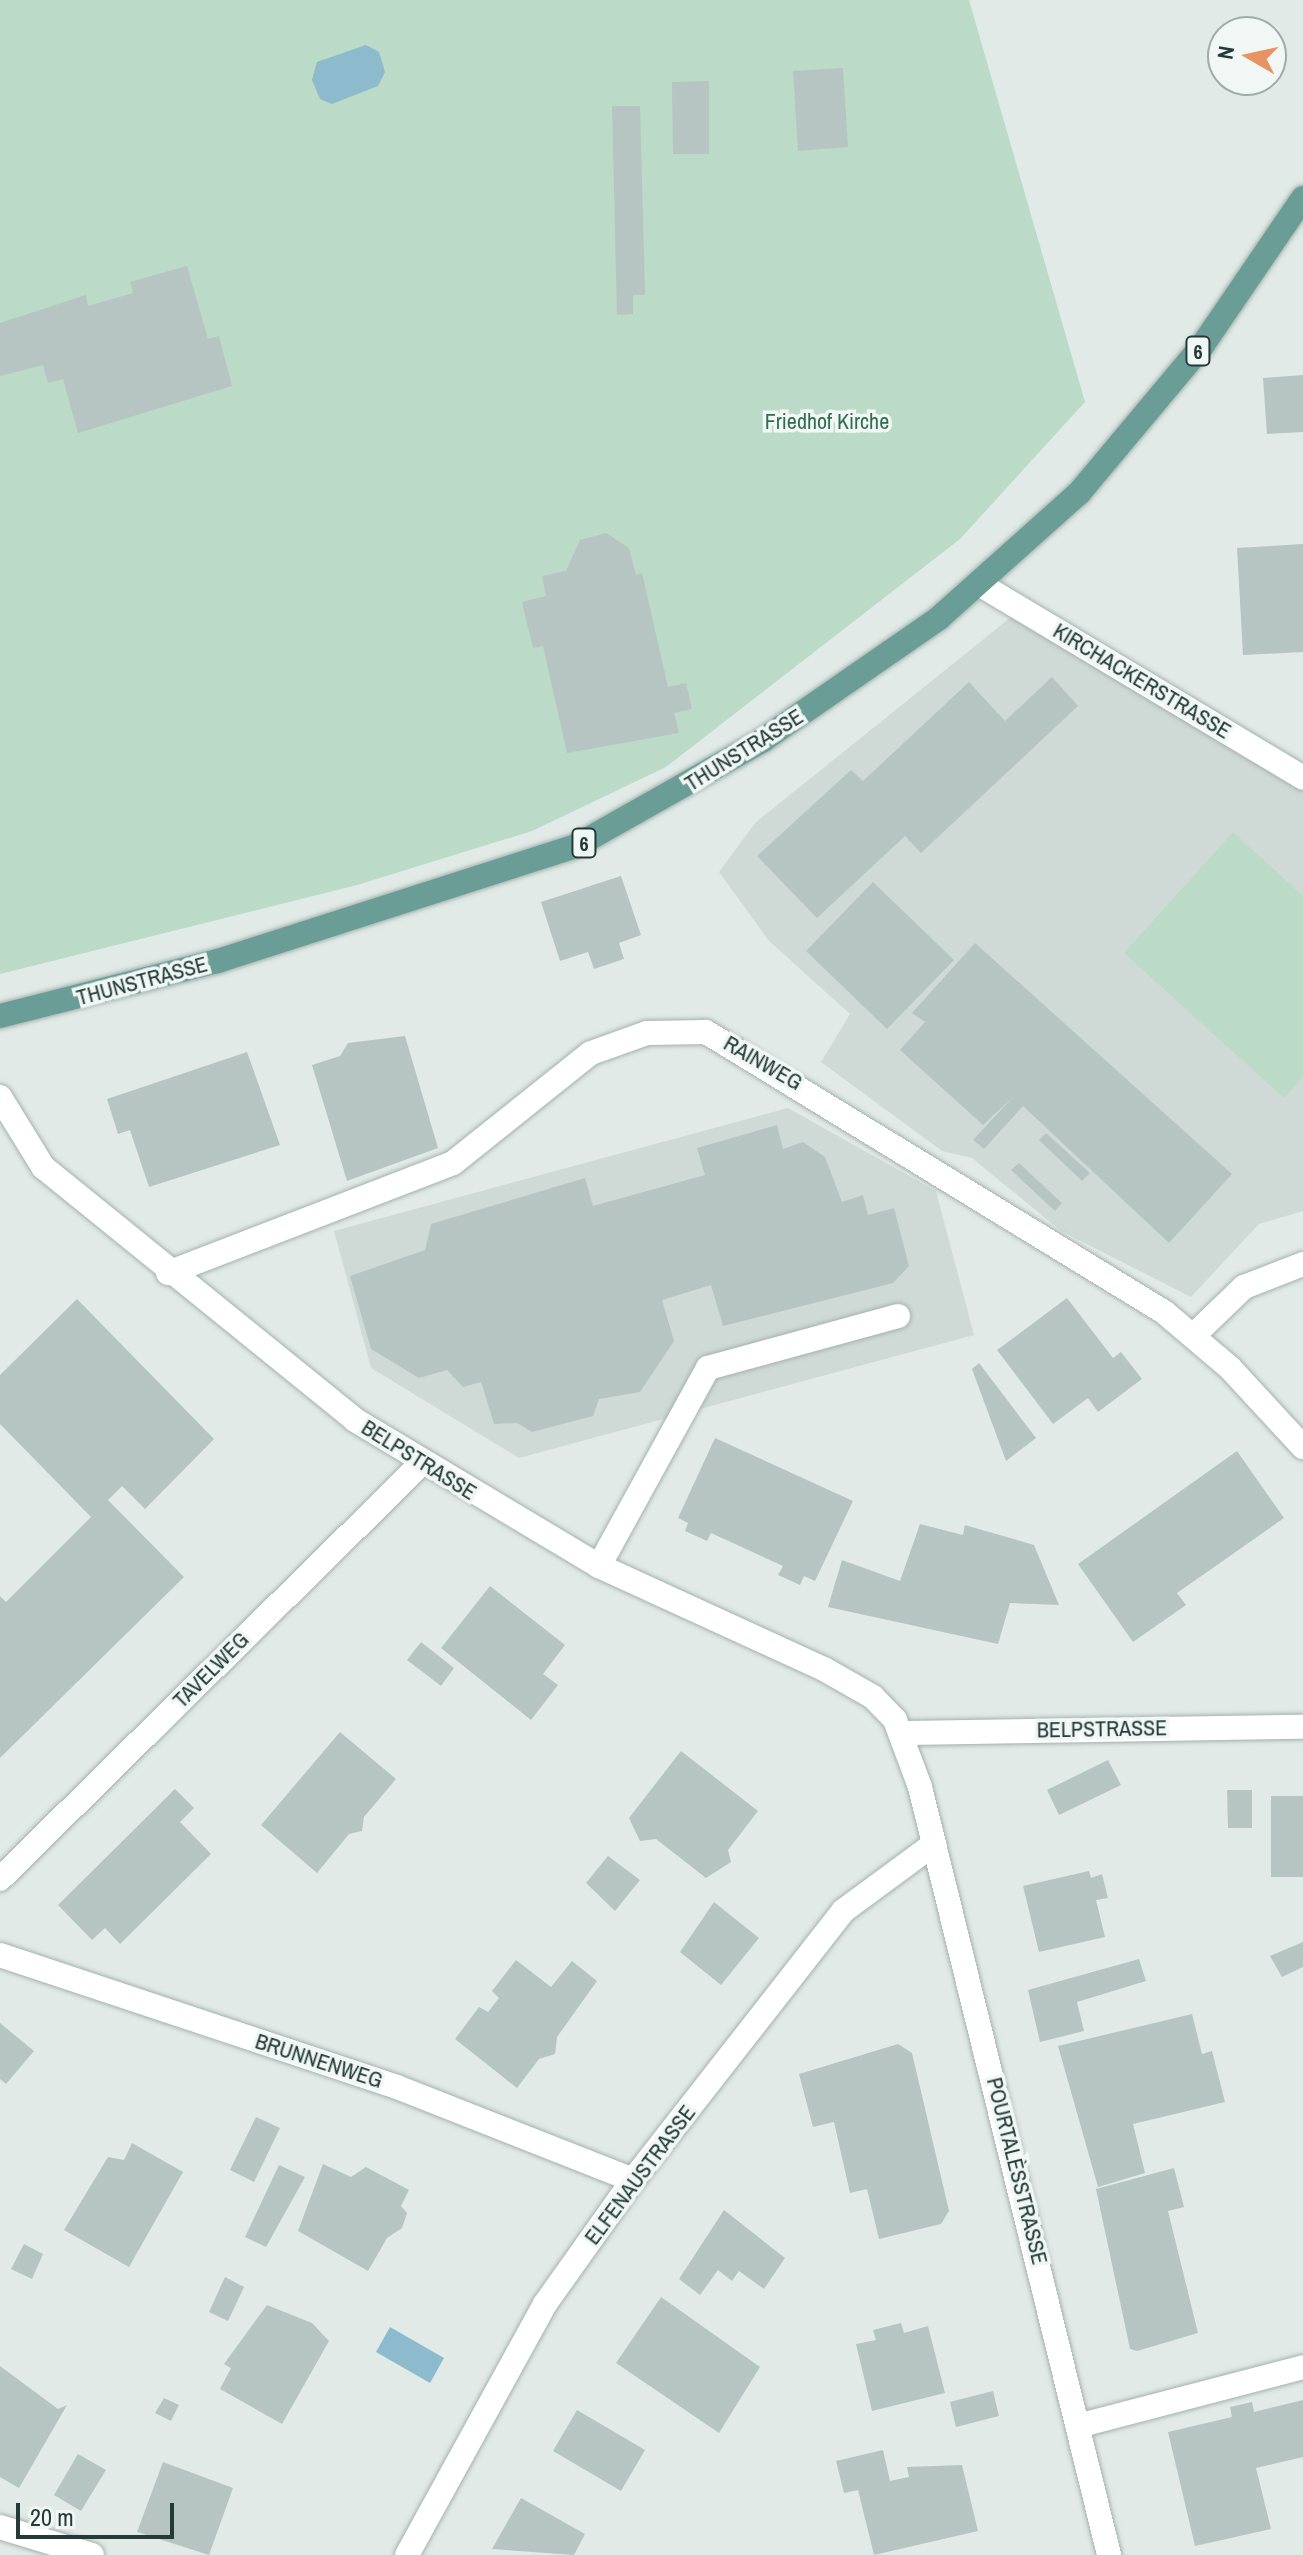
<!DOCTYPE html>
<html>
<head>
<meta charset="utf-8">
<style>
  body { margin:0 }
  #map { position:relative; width:1303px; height:2555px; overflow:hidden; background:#e1eae7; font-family:"Archivo Narrow",sans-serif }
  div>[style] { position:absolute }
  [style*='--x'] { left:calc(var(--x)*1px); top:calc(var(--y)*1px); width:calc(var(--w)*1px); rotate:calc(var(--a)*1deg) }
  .built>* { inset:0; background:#cfdad6 }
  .green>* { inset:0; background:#bbdac7 }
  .water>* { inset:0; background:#8dbacc }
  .building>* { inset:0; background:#b6c5c1 }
  .roads { filter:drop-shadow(0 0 2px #a4b2ae) drop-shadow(0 0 2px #a4b2ae) }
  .lane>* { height:24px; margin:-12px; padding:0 12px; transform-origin:12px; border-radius:12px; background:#fff }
  .street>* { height:24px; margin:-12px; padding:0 12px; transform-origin:12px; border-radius:12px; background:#fff }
  .primary>* { height:24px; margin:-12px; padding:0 12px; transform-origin:12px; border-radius:12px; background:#699d96 }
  span { translate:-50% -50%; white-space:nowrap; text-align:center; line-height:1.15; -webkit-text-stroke:7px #f1f7f5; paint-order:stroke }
  .shield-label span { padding:2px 6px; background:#f1f7f5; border:2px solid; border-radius:6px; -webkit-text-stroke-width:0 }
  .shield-label { font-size:20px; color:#233a36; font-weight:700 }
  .park-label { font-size:22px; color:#306d4f }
  .street-label { font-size:22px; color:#233a36 }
  .north { position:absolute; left:1207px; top:16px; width:80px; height:80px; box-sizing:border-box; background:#f1f7f5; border:2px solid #9faba9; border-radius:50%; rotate:279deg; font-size:22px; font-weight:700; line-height:32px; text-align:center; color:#233a36 }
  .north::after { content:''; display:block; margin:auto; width:28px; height:36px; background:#e79462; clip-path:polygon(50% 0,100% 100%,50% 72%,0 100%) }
  .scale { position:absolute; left:16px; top:2503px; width:158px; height:36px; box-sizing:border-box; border:4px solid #233a36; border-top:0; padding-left:10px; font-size:24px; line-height:28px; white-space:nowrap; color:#233a36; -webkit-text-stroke:6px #f1f7f5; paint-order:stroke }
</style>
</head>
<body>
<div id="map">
  <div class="built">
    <i style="clip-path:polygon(1021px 609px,1303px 778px,1303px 1211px,1259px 1224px,1191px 1297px,1061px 1231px,972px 1158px,942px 1151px,821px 1062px,850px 1014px,769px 941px,719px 872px,755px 823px)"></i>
    <i style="clip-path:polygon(788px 1108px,936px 1191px,974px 1335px,519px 1458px,371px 1368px,334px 1231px)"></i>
  </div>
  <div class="green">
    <i style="clip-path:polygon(0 0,969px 0,1085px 402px,960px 539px,666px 767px,532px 831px,357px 885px,0 974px)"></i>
    <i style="clip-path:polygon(1233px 832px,1303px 896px,1303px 1077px,1284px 1098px,1124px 953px)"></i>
  </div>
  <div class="water">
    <i style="clip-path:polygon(366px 45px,379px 52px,385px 72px,378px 86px,332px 104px,320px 99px,312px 80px,317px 62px)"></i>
    <i style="clip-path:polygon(390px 2327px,444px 2358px,430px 2383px,376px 2352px)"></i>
  </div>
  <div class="building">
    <i style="clip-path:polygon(843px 68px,848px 147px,798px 151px,793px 71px)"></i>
    <i style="clip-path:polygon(709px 81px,709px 154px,673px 154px,672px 82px)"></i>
    <i style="clip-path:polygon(612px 106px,640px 106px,645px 295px,633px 295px,633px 314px,617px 315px)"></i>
    <i style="clip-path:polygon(187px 266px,208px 339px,219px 336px,232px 386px,78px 433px,63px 379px,48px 383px,43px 365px,0 376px,0 323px,86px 295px,88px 306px,133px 293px,130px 282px)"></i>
    <i style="clip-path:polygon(1303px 375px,1303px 432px,1267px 434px,1263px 378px)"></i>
    <i style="clip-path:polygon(606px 533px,629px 548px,636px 575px,642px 573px,668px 687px,686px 683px,692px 709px,674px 713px,679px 733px,567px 753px,543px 646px,533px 648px,522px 602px,546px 596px,542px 576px,566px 571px,580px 540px)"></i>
    <i style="clip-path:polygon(1303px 544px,1303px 652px,1243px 655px,1237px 548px)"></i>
    <i style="clip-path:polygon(1052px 677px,1078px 706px,921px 853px,905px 836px,817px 918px,757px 856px,851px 770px,863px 781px,969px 682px,1005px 721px)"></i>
    <i style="clip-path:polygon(621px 876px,641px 935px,619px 943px,624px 959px,594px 969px,588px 952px,560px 961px,541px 902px)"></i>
    <i style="clip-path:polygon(873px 882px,954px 960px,887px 1029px,806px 951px)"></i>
    <i style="clip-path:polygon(975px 943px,1232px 1174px,1169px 1243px,1023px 1106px,984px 1149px,973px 1140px,1013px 1097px,983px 1125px,900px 1050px,925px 1022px,912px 1013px)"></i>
    <i style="clip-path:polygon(405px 1036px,438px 1148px,347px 1181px,312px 1065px,340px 1056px,348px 1043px)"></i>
    <i style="clip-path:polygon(247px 1052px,280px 1145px,149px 1187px,130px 1130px,118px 1134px,107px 1099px)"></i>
    <i style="clip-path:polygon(777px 1125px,783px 1149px,803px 1142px,825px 1157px,842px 1202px,863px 1195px,868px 1215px,894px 1208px,909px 1266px,893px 1283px,723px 1326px,711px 1285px,662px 1300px,674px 1341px,640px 1392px,599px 1399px,593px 1416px,532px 1432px,517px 1423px,494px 1424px,481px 1382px,463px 1387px,447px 1370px,419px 1378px,371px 1349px,350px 1276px,425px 1250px,431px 1224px,585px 1178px,593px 1206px,705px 1175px,697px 1148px)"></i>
    <i style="clip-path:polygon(1046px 1133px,1090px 1173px,1082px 1181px,1039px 1140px)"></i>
    <i style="clip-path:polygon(1019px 1163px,1062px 1203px,1055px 1211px,1011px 1170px)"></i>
    <i style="clip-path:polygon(1067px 1298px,1113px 1358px,1121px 1352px,1142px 1379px,1098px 1412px,1088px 1398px,1053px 1424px,997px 1350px)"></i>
    <i style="clip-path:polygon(77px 1299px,214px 1439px,145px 1509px,122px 1486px,108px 1500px,184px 1577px,0 1758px,0 1596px,6px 1602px,91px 1517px,0 1424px,0 1375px)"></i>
    <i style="clip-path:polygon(979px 1363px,1036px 1438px,1006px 1461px,972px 1369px)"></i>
    <i style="clip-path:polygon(715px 1438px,853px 1501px,815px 1581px,804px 1576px,800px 1585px,778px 1575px,783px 1566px,711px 1533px,707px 1541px,685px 1531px,688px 1523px,678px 1518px)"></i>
    <i style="clip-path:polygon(1237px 1451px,1284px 1518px,1177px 1593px,1186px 1605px,1133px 1642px,1078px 1564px)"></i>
    <i style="clip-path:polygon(920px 1524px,963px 1535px,965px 1525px,1034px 1545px,1059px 1605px,1010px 1603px,998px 1644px,828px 1607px,842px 1560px,900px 1581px)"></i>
    <i style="clip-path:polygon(490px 1586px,565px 1645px,543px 1674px,558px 1685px,531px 1720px,441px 1648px)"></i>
    <i style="clip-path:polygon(421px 1642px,454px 1668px,441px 1686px,407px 1660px)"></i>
    <i style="clip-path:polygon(340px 1732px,396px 1779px,364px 1817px,362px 1831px,349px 1834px,317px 1873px,261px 1825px)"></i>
    <i style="clip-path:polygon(681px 1751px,758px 1811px,728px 1850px,731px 1862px,706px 1878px,656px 1839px,640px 1841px,629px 1818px)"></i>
    <i style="clip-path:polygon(1108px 1760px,1121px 1785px,1059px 1815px,1047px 1790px)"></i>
    <i style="clip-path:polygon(175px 1789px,194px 1808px,180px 1822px,211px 1854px,120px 1944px,105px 1928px,92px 1940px,58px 1905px)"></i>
    <i style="clip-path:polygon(1227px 1790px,1252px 1790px,1252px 1828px,1228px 1828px)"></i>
    <i style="clip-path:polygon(1271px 1796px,1303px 1796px,1303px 1877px,1271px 1877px)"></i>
    <i style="clip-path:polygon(608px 1856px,640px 1880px,615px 1911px,586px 1883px)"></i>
    <i style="clip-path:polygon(1089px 1871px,1091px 1878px,1102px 1874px,1108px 1898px,1096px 1900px,1105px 1937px,1039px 1952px,1023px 1886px)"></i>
    <i style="clip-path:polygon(714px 1902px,759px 1938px,721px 1985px,680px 1952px)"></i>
    <i style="clip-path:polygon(1303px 1942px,1303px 1967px,1282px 1977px,1270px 1956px)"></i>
    <i style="clip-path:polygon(1139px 1959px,1146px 1981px,1077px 2002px,1084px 2031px,1040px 2042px,1028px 1990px)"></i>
    <i style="clip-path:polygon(516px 1960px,551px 1987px,572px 1961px,597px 1981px,557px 2037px,555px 2054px,539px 2059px,517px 2088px,455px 2039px,479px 2007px,488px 2012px,499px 1998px,492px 1991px)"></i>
    <i style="clip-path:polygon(1192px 2014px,1202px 2054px,1212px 2051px,1225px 2102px,1133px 2124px,1145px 2173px,1098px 2187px,1058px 2046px)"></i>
    <i style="clip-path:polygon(0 2023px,34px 2051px,6px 2084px,0 2079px)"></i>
    <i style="clip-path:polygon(898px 2044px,912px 2053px,949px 2211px,941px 2224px,879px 2239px,867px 2189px,850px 2193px,834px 2122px,813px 2127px,799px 2074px)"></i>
    <i style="clip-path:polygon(256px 2117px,280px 2128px,254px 2182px,230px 2170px)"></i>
    <i style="clip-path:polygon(132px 2143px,183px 2172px,129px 2267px,64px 2230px,108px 2157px,124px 2160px)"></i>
    <i style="clip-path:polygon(323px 2164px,351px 2177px,366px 2167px,409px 2190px,401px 2206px,407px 2213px,402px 2228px,387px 2238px,368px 2271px,298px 2231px)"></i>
    <i style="clip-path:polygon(279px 2165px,305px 2177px,266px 2247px,245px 2237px)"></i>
    <i style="clip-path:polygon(1174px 2168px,1184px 2207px,1168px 2211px,1198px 2333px,1137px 2351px,1130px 2349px,1096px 2189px)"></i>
    <i style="clip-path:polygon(724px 2210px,785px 2258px,764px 2289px,739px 2271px,732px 2281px,718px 2270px,700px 2295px,679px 2279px)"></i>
    <i style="clip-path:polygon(24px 2244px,43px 2254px,32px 2279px,11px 2269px)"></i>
    <i style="clip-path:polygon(225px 2277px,244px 2287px,228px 2321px,209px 2312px)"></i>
    <i style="clip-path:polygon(661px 2297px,760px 2367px,719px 2433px,616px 2363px)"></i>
    <i style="clip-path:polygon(267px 2305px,312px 2323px,329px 2341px,282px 2424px,220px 2389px,231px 2368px,224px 2364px)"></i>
    <i style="clip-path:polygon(901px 2323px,904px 2333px,928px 2326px,945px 2393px,872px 2411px,856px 2344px,876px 2340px,873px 2330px)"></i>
    <i style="clip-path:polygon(0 2366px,58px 2409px,67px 2405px,19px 2488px,0 2477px)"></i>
    <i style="clip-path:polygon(993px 2391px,999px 2416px,956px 2427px,950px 2402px)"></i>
    <i style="clip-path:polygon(164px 2398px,179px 2405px,171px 2421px,155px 2413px)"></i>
    <i style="clip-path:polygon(1303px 2400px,1303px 2457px,1256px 2468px,1271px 2529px,1195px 2546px,1168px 2432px,1232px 2417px,1230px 2407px,1252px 2402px,1254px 2412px)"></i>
    <i style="clip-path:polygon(577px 2410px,645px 2450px,621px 2491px,553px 2451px)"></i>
    <i style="clip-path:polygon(883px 2450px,890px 2481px,909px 2477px,907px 2467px,962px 2465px,978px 2531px,874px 2555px,858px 2490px,844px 2493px,836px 2461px)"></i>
    <i style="clip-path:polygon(78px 2454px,106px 2470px,81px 2511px,54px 2495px)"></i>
    <i style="clip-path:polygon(163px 2462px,233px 2488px,209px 2555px,137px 2532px)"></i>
    <i style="clip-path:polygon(521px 2498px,585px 2534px,574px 2555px,492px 2549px)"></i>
  </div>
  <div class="roads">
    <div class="lane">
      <i style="--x:599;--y:1566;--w:226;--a:-61.2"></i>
      <i style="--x:708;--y:1368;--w:197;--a:-15.3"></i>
      <i style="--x:1081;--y:2425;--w:229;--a:-14.6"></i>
    </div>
    <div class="street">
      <i style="--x:981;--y:585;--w:375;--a:30.9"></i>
      <i style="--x:0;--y:1097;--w:82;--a:58.4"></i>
      <i style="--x:43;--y:1167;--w:402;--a:39"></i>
      <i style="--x:355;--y:1420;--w:284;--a:30.9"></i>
      <i style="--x:599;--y:1566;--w:247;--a:24.6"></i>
      <i style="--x:824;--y:1669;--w:56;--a:29.7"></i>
      <i style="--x:873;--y:1697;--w:32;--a:46"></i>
      <i style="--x:895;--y:1720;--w:72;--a:69.5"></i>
      <i style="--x:920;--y:1787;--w:791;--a:76.17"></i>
      <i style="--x:168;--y:1273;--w:305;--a:-21.1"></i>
      <i style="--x:453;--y:1163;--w:176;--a:-38.6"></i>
      <i style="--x:591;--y:1053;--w:59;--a:-19.7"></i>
      <i style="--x:647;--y:1033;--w:59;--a:-1"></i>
      <i style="--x:706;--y:1032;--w:537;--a:31.44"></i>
      <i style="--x:1164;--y:1312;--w:87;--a:40.3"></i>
      <i style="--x:1230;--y:1368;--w:108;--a:47.3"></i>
      <i style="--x:1193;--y:1336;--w:71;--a:-43.9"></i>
      <i style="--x:1244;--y:1287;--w:63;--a:-21.3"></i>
      <i style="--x:902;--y:1733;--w:401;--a:-0.9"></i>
      <i style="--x:0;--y:1879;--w:594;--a:-44.59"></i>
      <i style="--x:0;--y:1955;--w:418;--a:18.4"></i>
      <i style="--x:397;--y:2087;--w:254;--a:21.5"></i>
      <i style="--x:0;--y:2527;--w:96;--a:16.9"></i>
      <i style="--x:407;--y:2555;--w:286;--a:-61.2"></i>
      <i style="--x:545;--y:2304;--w:152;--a:-54.6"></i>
      <i style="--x:633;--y:2180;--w:341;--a:-52"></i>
      <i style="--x:843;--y:1911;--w:113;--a:-36.4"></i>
    </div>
    <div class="primary">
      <i style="--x:0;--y:1016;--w:225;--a:-14.2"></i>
      <i style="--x:218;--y:961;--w:376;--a:-17.8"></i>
      <i style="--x:576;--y:846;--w:215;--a:-29.5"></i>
      <i style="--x:763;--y:740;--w:214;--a:-34.7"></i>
      <i style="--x:939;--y:618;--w:188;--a:-41.8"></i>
      <i style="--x:1079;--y:493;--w:192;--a:-50.1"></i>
      <i style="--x:1202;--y:346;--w:179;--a:-55.7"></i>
    </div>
  </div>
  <div class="shield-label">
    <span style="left:1198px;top:351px">6</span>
    <span style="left:584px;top:843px">6</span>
  </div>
  <div class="park-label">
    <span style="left:827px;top:422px">Friedhof Kirche</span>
  </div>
  <div class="street-label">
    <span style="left:1142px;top:681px;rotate:31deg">KIRCHACKERSTRASSE</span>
    <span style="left:744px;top:750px;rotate:-32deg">THUNSTRASSE</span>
    <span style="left:142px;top:981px;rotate:-15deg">THUNSTRASSE</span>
    <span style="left:763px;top:1063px;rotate:30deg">RAINWEG</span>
    <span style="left:419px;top:1460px;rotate:32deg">BELPSTRASSE</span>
    <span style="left:211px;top:1670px;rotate:-45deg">TAVELWEG</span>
    <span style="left:1102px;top:1729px;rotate:-1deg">BELPSTRASSE</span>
    <span style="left:319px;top:2061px;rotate:18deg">BRUNNENWEG</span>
    <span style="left:1017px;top:2171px;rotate:76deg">POURTALÈSSTRASSE</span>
    <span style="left:640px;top:2175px;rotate:-53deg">ELFENAUSTRASSE</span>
  </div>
  <div class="north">N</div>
  <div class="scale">20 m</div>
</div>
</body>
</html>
